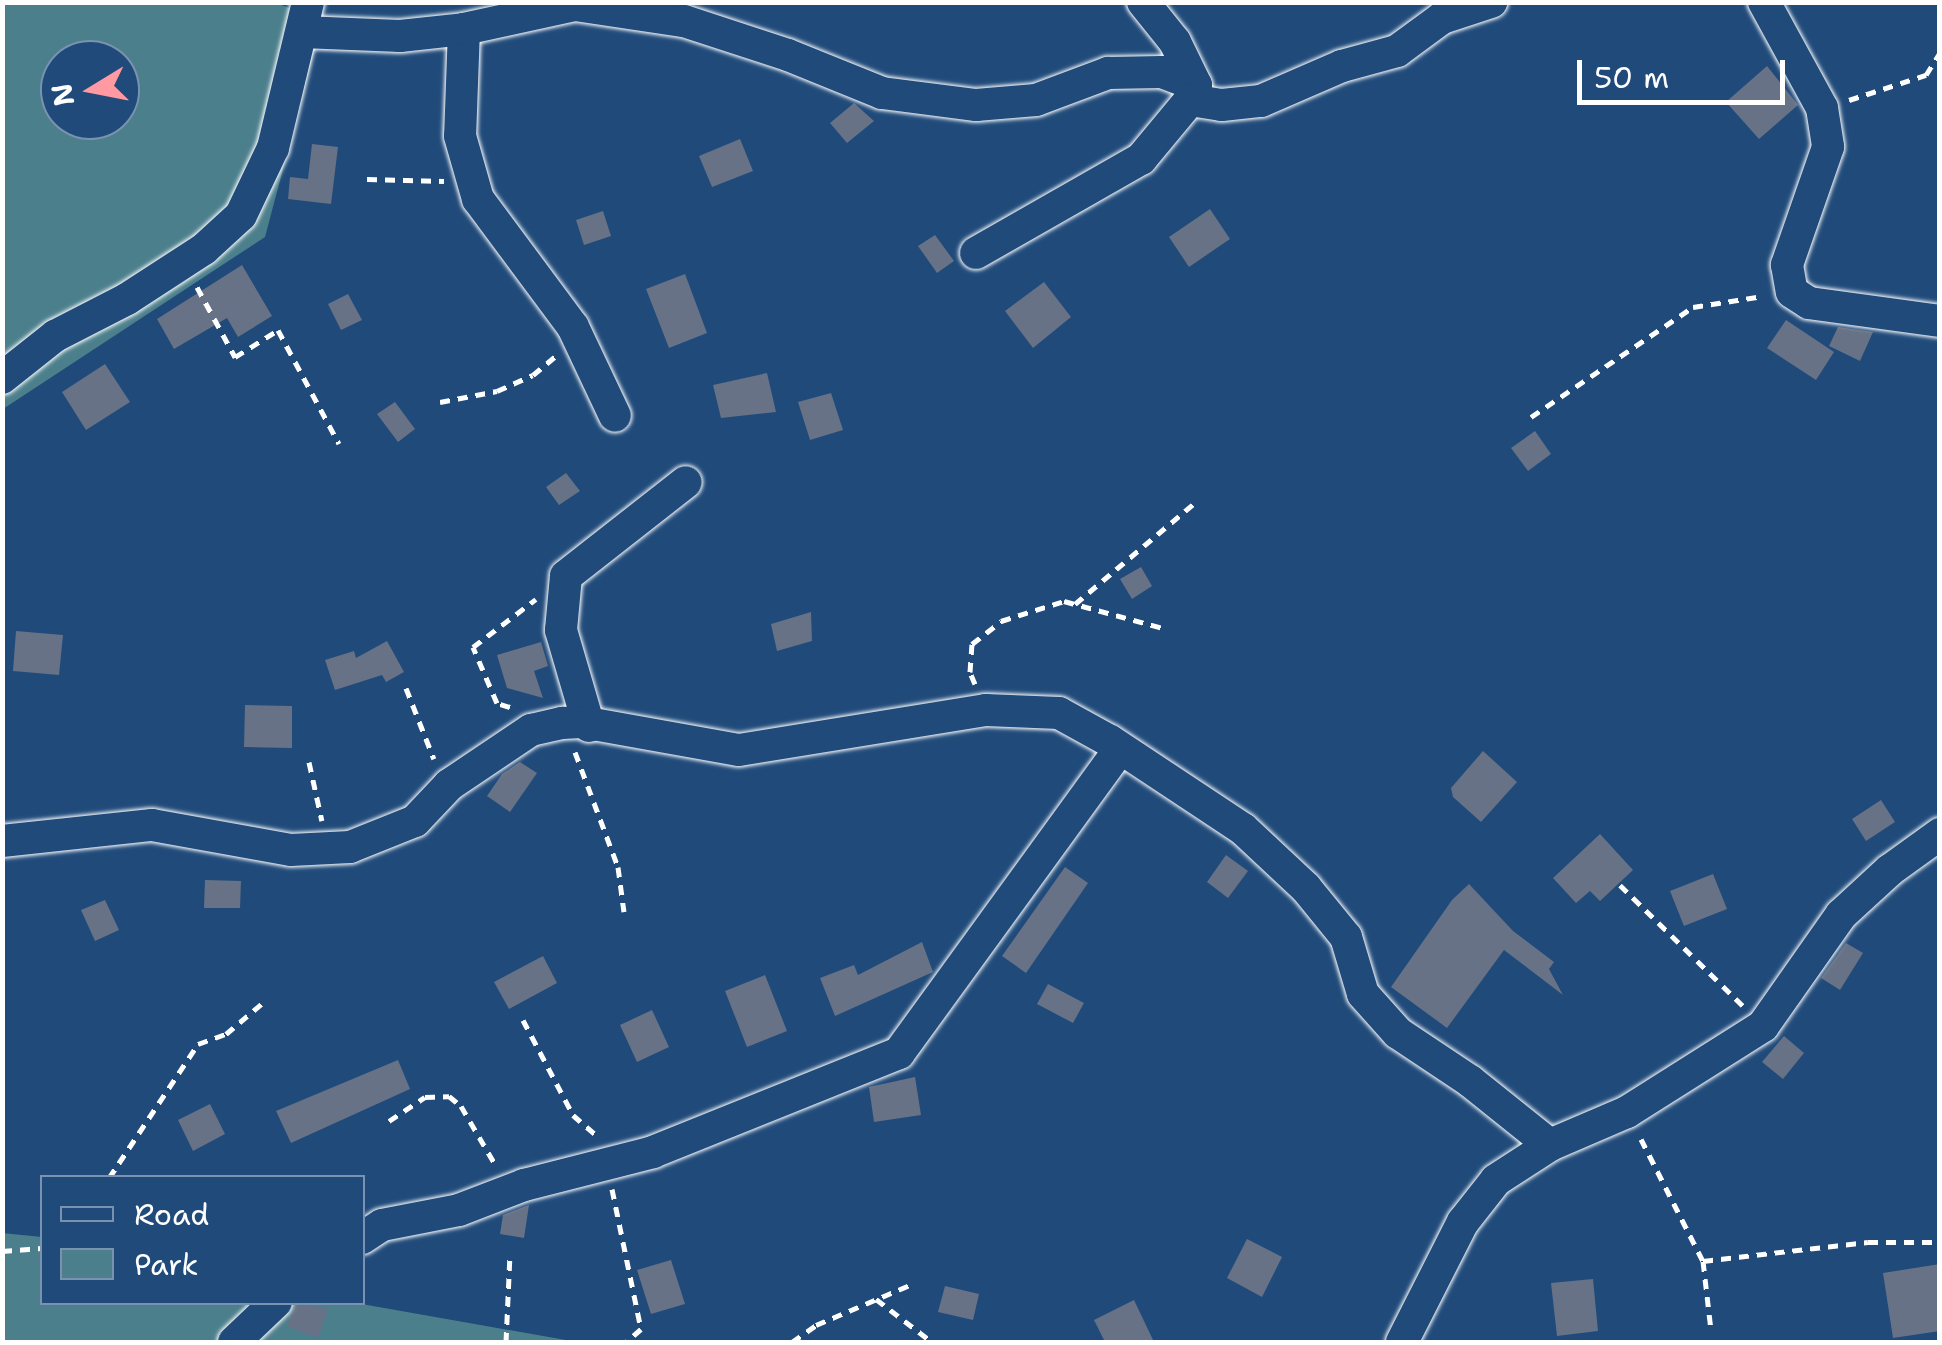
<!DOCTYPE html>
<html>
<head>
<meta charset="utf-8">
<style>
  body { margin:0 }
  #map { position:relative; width:1942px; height:1345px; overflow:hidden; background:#1f4a7a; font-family:"Shantell Sans",sans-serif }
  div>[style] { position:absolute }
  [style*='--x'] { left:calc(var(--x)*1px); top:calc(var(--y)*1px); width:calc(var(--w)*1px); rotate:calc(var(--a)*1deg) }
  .green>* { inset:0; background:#4b7f8c }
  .building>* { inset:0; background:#677286 }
  .path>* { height:5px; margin-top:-2.5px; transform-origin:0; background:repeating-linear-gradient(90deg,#fff 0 10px,transparent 0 18px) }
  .roads { filter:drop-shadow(0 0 2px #fff) drop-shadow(0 0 2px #fff) }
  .minor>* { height:32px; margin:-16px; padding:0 16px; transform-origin:16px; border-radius:16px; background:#1f4a7a }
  span { translate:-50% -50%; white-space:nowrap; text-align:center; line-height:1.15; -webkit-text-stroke:8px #1f4a7a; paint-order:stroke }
  .frame { position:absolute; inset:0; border:5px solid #fff; pointer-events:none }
  .legend { position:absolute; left:40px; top:1175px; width:325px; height:130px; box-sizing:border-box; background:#1f4a7a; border:2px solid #7992af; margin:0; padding:12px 18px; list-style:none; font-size:30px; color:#fff }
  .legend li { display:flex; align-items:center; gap:20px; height:50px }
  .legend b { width:50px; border:2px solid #7992af }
  .north { position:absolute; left:40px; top:40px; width:100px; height:100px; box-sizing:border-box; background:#1f4a7a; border:2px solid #7992af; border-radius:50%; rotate:260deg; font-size:28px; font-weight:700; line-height:40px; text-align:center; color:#fff }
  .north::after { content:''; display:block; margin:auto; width:35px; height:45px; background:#ff9aa2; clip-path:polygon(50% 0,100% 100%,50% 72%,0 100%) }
  .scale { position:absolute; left:1577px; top:60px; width:208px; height:45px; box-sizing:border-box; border:5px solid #fff; border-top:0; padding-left:12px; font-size:30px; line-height:35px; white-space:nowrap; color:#fff; -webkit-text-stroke:8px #1f4a7a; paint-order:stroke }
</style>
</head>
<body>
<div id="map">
  <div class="green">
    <i style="clip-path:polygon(evenodd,3px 3px,277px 3px,322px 22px,265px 237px,3px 409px,3px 3px,60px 60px,120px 60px,120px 120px,60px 120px,60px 60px)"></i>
    <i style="clip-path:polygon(2px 1233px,42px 1237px,42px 1302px,356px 1303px,577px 1342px,3px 1342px)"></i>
  </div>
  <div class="building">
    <i style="clip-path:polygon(1767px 66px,1798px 105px,1759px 139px,1726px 102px)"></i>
    <i style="clip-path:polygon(854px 103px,874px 121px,847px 143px,830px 123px)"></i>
    <i style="clip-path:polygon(740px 139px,753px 171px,712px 187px,699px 156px)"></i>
    <i style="clip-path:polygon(312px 144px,338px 147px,331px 204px,288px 199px,290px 177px,308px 179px)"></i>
    <i style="clip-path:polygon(1210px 209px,1230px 239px,1189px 267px,1169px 237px)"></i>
    <i style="clip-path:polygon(603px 211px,611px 236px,584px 245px,576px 220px)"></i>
    <i style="clip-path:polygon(935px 235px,954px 261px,937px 273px,918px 246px)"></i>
    <i style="clip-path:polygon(242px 265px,272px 316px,238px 337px,227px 318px,174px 349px,157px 319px)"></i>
    <i style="clip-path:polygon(685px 274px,707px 333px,669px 348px,646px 289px)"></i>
    <i style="clip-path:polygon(1044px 282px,1071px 317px,1033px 348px,1005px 311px)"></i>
    <i style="clip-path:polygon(348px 294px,362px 320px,341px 330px,328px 304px)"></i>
    <i style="clip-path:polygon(1786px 320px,1834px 352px,1816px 380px,1767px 348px)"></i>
    <i style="clip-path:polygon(1838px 327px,1873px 332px,1860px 361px,1829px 346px)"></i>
    <i style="clip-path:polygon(105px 364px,130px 402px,86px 430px,62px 392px)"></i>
    <i style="clip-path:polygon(767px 373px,776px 412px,721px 418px,713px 385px)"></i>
    <i style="clip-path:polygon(831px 393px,843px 430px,810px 440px,798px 402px)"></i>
    <i style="clip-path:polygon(395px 402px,415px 429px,398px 442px,377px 414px)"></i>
    <i style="clip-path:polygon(1535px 431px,1551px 454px,1528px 471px,1511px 448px)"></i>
    <i style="clip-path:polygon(566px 473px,580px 491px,559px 505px,546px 487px)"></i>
    <i style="clip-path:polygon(1141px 567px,1152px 586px,1132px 599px,1120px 579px)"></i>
    <i style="clip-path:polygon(811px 612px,812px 641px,777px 651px,771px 624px)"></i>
    <i style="clip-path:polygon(16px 631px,63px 635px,59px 675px,13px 671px)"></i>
    <i style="clip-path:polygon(387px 641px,404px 672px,386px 682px,382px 675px,335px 690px,325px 660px,354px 651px,356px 658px)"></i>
    <i style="clip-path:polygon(541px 642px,548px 666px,534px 671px,543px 698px,507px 688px,497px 655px)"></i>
    <i style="clip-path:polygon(245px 705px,292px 706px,292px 748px,244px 747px)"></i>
    <i style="clip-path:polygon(1483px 751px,1517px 782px,1481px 822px,1453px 797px,1451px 788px)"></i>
    <i style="clip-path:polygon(520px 762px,537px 773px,510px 812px,487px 796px,502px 774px)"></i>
    <i style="clip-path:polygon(1881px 800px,1895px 822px,1866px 841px,1852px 819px)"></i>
    <i style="clip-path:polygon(1600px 834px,1633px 870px,1600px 901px,1590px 891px,1576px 903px,1553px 878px)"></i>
    <i style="clip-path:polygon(1226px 855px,1248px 871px,1228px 898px,1207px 882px)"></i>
    <i style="clip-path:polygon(1065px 867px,1088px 883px,1026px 973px,1002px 956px)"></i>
    <i style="clip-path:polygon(1713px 874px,1727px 909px,1684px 926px,1670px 891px)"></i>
    <i style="clip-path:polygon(205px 880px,241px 881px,240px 908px,204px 908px)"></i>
    <i style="clip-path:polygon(1469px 884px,1513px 931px,1554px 962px,1549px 969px,1563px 995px,1504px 950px,1447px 1028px,1391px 987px,1452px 900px)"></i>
    <i style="clip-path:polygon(105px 900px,119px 930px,95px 941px,81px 910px)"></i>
    <i style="clip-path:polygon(922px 942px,933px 972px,835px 1016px,820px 978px,854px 965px,858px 975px)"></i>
    <i style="clip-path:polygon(1846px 943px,1863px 953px,1840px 990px,1821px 978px)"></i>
    <i style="clip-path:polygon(543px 956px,557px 983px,509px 1009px,494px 982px)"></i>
    <i style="clip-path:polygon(765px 975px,787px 1031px,747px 1047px,725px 991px)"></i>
    <i style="clip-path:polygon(1048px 984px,1084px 1003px,1073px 1023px,1037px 1004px)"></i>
    <i style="clip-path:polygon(652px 1010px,669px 1047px,637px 1062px,620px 1025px)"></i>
    <i style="clip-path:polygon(1784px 1036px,1804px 1053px,1783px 1079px,1762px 1062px)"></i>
    <i style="clip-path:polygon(398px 1060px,410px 1089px,291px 1143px,276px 1111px)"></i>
    <i style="clip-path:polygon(915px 1077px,921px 1115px,874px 1122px,869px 1087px)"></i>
    <i style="clip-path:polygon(210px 1104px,225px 1134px,193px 1151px,178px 1120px)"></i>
    <i style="clip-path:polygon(529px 1205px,524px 1238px,500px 1234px,503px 1215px)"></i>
    <i style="clip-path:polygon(1247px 1239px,1282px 1257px,1262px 1297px,1227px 1278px)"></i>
    <i style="clip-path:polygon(671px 1260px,685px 1304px,651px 1314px,637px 1270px)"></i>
    <i style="clip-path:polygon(1940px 1264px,1940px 1331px,1893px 1338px,1883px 1273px)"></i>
    <i style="clip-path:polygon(1593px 1279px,1598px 1331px,1557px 1336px,1551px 1283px)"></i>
    <i style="clip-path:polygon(945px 1286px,979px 1294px,973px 1320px,938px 1312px)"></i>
    <i style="clip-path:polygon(1134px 1300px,1154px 1342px,1105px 1342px,1094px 1320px)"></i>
    <i style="clip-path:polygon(296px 1302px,328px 1309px,318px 1338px,287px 1326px)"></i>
  </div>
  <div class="path">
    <i style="--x:1849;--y:100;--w:81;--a:-18"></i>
    <i style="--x:1926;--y:75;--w:26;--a:-58"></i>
    <i style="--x:367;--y:179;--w:77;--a:1.5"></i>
    <i style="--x:197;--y:287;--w:80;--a:61.5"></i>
    <i style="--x:235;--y:357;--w:51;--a:-32.1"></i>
    <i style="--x:278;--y:330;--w:129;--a:61.8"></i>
    <i style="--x:440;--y:402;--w:58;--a:-10.9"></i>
    <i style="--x:497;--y:391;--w:39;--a:-24"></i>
    <i style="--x:533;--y:375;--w:30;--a:-40"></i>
    <i style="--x:1531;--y:417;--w:196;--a:-34.2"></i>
    <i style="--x:1693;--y:307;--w:71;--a:-8.9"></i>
    <i style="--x:1075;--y:604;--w:161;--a:-40.2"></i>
    <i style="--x:975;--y:684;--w:13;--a:-113"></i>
    <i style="--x:970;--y:672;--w:28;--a:-86"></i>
    <i style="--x:972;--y:644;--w:37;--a:-38"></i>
    <i style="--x:1001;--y:621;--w:66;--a:-17.6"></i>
    <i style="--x:1064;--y:601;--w:103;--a:15.3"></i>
    <i style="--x:406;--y:688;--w:76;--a:68.5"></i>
    <i style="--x:510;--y:707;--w:14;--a:-163"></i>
    <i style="--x:497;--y:703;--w:61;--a:-113.2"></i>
    <i style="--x:473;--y:647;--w:79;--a:-37.3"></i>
    <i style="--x:575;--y:752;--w:123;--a:69.5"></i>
    <i style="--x:618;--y:867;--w:45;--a:82.4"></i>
    <i style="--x:309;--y:762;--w:60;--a:77.6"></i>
    <i style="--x:1620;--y:885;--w:173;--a:44.5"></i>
    <i style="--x:523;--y:1020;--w:107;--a:62.2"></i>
    <i style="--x:573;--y:1115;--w:35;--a:41"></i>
    <i style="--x:389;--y:1121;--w:43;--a:-33.7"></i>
    <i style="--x:425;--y:1097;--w:24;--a:-2"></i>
    <i style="--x:449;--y:1096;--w:16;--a:40"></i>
    <i style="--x:461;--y:1106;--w:69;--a:59.7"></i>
    <i style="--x:1641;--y:1139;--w:137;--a:63.1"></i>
    <i style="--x:1703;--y:1261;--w:69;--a:83.4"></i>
    <i style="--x:109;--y:1178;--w:161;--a:-56.4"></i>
    <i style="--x:198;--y:1044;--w:30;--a:-20"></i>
    <i style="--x:226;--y:1034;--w:52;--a:-40.4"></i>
    <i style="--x:612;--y:1189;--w:143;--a:78.3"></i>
    <i style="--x:641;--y:1329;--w:20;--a:139"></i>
    <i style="--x:2;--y:1251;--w:40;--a:-4.3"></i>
    <i style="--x:1703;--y:1261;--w:166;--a:-6.6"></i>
    <i style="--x:1868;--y:1242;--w:72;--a:0"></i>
    <i style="--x:876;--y:1299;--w:71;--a:37.5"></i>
    <i style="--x:2;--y:1328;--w:2;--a:90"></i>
    <i style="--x:506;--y:1342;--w:87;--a:-87.4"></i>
    <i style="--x:792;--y:1342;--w:29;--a:-35"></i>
    <i style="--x:816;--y:1325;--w:102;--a:-23.1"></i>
  </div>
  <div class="roads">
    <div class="minor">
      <i style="--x:1143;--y:2;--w:51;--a:51.3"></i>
      <i style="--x:1175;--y:42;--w:48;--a:64"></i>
      <i style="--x:1196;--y:85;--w:7;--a:106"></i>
      <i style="--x:1764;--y:2;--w:121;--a:61.3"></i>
      <i style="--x:1822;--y:108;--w:39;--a:81"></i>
      <i style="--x:1828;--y:147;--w:125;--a:109.2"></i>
      <i style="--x:1787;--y:265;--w:27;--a:80"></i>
      <i style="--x:1792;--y:292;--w:20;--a:33"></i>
      <i style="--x:1809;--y:303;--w:132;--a:7.8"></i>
      <i style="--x:464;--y:29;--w:107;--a:92.1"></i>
      <i style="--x:460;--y:136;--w:66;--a:74.1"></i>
      <i style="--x:478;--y:199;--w:159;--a:53.4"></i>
      <i style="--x:573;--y:327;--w:98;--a:64.7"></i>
      <i style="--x:302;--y:32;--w:98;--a:2.3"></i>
      <i style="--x:400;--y:36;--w:64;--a:-6.2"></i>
      <i style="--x:464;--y:29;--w:114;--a:-12.2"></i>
      <i style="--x:575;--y:5;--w:110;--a:8.4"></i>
      <i style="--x:684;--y:21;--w:109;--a:18.1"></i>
      <i style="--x:788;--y:55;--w:101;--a:22"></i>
      <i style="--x:882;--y:93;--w:95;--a:7.3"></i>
      <i style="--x:976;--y:105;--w:60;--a:-4.8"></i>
      <i style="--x:1036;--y:100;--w:77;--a:-20.6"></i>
      <i style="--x:1108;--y:73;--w:54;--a:-1.1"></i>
      <i style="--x:1162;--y:72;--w:36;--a:21"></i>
      <i style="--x:976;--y:253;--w:190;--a:-29.7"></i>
      <i style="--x:1141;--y:159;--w:77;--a:-50.3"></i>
      <i style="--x:1190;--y:100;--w:32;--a:9"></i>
      <i style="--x:1222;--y:105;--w:39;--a:-6"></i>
      <i style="--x:1261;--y:101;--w:88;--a:-23.4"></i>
      <i style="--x:1342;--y:66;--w:57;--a:-15.3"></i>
      <i style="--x:1397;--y:51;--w:56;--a:-36.3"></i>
      <i style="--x:1442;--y:18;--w:52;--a:-18.1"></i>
      <i style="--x:2;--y:378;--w:68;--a:-38.4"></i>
      <i style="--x:55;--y:336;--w:81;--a:-27.2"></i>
      <i style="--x:127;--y:299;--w:92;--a:-33"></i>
      <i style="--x:204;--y:249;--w:50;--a:-42.6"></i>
      <i style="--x:241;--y:215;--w:74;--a:-64.5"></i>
      <i style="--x:273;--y:148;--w:150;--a:-76.5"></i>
      <i style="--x:589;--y:726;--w:100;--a:-106.3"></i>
      <i style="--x:561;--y:630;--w:54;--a:-84.7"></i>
      <i style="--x:566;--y:576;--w:152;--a:-38.1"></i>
      <i style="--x:2;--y:841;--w:151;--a:-6.1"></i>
      <i style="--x:152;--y:825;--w:141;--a:10.2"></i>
      <i style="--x:291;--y:850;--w:59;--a:-2.9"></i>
      <i style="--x:350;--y:847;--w:70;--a:-21.8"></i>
      <i style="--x:415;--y:821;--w:50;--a:-46.6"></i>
      <i style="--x:449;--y:785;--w:99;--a:-33.9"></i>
      <i style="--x:531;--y:730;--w:32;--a:-13"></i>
      <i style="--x:562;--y:723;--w:20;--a:-3"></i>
      <i style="--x:582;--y:722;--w:159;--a:10.1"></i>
      <i style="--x:739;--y:750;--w:250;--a:-9.2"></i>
      <i style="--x:986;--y:710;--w:73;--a:2.4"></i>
      <i style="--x:1059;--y:713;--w:58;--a:28.8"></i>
      <i style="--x:1110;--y:741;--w:159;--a:33.5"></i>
      <i style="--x:1243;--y:829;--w:86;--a:43.1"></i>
      <i style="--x:1306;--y:888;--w:63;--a:50.8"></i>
      <i style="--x:1346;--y:937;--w:59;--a:73.4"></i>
      <i style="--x:1363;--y:994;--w:52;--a:48.1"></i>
      <i style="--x:1398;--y:1033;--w:87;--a:33.7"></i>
      <i style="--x:1470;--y:1081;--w:102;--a:38.7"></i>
      <i style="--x:362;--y:1238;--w:24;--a:-33"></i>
      <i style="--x:382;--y:1225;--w:78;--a:-11"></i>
      <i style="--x:459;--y:1210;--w:70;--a:-21"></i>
      <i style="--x:524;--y:1185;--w:133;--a:-14.3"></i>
      <i style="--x:653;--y:1152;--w:265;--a:-21.9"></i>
      <i style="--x:899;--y:1053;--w:376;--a:-54"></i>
      <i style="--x:234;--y:1342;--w:58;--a:-43.6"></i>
      <i style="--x:1402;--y:1342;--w:135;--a:-63.1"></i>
      <i style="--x:1463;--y:1222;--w:53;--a:-51.8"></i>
      <i style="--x:1496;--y:1180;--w:64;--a:-32.9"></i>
      <i style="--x:1550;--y:1145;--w:84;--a:-23.2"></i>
      <i style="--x:1627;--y:1112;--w:161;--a:-32.3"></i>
      <i style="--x:1763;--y:1026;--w:136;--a:-54.9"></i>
      <i style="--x:1841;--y:915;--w:67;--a:-42.6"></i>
      <i style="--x:1890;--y:870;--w:62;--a:-35.8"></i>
    </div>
  </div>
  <div class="frame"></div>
  <ul class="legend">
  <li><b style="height:12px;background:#1f4a7a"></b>Road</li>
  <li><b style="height:28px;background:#4b7f8c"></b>Park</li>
  </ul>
  <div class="north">N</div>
  <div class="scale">50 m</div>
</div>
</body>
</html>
